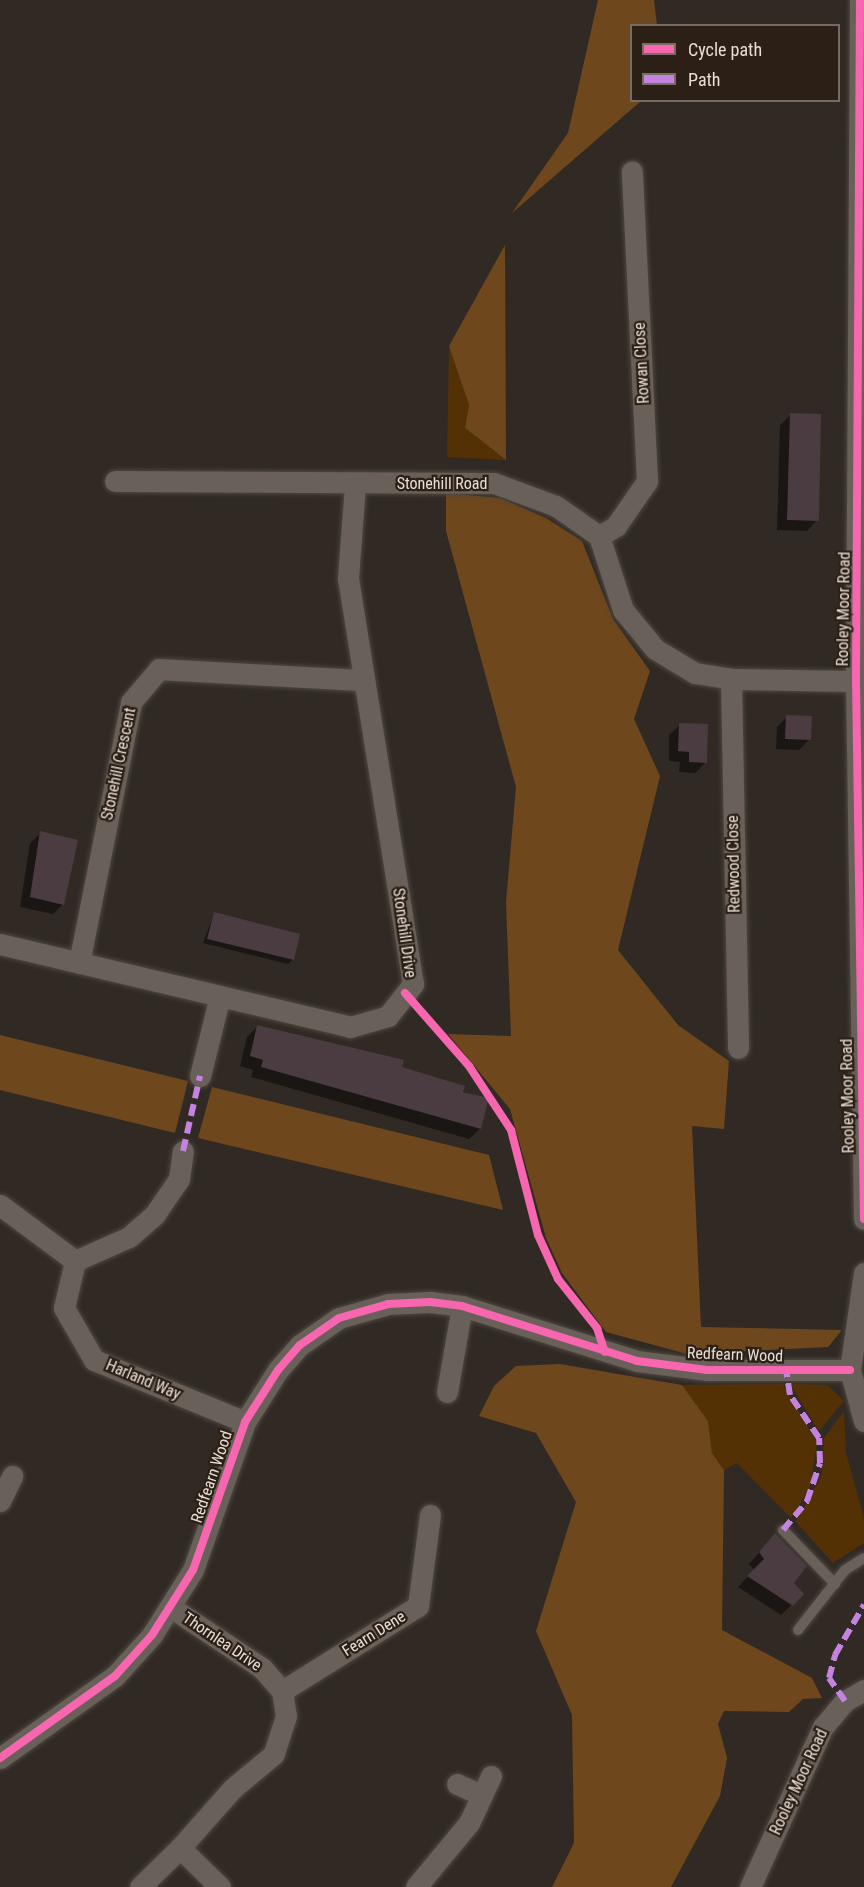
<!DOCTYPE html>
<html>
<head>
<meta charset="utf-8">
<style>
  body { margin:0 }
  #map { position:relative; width:864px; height:1887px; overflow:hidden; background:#312a24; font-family:"Roboto Condensed",sans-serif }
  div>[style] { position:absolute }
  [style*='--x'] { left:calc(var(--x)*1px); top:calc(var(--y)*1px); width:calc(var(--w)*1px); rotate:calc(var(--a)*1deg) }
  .green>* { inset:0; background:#543005 }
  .forest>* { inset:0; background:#6e471d }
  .shadow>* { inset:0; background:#0007 }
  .building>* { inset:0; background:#4a3c41 }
  .roads { filter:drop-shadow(0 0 2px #4d4741) drop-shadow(0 0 2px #4d4741) }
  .service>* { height:10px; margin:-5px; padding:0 5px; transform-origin:5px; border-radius:5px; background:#686059 }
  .minor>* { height:21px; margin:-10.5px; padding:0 10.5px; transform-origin:10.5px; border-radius:10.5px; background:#686059 }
  .quiet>* { height:6px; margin-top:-3px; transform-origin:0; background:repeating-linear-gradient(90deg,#c483df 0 12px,transparent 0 18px) }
  .cycleway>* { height:8px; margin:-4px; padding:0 4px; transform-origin:4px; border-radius:4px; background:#f766af }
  span { translate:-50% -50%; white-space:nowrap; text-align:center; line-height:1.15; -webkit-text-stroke:4.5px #2c2016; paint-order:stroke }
  .street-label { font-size:16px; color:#e6ded7 }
  .legend { position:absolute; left:630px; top:24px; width:210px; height:78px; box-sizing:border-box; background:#2c2016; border:2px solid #766c63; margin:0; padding:8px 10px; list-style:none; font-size:18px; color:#e6ded7 }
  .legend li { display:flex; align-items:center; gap:12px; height:30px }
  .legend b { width:30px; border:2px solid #766c63 }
</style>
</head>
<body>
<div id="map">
  <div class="green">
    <i style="clip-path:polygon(449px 346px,469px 405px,465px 428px,506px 460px,447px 457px)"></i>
    <i style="clip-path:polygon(783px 1384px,817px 1443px,810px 1487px,791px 1518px,737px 1463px,724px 1470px,712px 1453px,708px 1421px,682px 1385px)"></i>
    <i style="clip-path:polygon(790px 1384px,828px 1385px,844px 1401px,819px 1431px)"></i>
    <i style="clip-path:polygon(844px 1411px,846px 1453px,864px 1518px,864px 1543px,833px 1563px,796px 1522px,822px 1474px,824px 1438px)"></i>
  </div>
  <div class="forest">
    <i style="clip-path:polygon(598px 0,654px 0,657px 25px,632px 26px,632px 100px,641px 101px,512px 213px,568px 133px)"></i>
    <i style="clip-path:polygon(505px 245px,506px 460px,465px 428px,469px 405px,449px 346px)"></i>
    <i style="clip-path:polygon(446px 493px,500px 498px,546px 518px,582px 541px,613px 619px,650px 671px,634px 719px,660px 776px,618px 950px,678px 1025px,729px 1061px,724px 1129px,692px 1126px,701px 1327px,842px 1330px,828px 1347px,687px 1354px,606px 1332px,562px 1273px,546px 1238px,510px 1109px,448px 1034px,511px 1036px,506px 902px,516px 787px,446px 531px)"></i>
    <i style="clip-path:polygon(0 1035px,188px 1081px,175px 1133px,0 1090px)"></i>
    <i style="clip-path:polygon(212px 1087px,489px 1155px,503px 1210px,198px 1138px)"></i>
    <i style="clip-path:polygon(560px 1364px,682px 1385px,708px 1421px,712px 1453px,724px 1470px,722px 1630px,812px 1678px,822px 1698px,803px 1699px,789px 1712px,724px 1711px,718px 1724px,727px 1758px,720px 1796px,671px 1887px,552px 1887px,574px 1843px,572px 1715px,536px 1631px,576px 1502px,536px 1433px,479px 1416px,494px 1386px,516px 1366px)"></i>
  </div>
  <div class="shadow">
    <i style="clip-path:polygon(791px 415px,817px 520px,807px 531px,777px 530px,780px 425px)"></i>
    <i style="clip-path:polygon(787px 717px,809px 740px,799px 750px,776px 749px,777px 727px)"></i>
    <i style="clip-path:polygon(680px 725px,706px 762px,695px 773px,679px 772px,680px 762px,669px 761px,669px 735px)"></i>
    <i style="clip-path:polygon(41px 833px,63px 904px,53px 914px,20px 907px,30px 843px)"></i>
    <i style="clip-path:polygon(214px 914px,298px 936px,292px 960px,288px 964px,203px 943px)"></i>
    <i style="clip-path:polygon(258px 1026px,487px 1099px,480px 1129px,469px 1139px,251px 1077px,253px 1070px,240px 1066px,247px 1037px)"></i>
    <i style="clip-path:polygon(765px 1546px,802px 1594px,781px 1615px,738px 1587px,754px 1570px,749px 1564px)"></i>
  </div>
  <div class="building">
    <i style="clip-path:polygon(790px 413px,821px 414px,819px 521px,787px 520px)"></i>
    <i style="clip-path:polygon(786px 715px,812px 716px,811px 740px,785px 739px)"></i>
    <i style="clip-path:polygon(679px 723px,708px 724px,707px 763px,689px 762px,689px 752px,678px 751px)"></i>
    <i style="clip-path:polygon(40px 831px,78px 840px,64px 905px,30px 897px)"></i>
    <i style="clip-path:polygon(214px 912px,300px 934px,294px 960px,207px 939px)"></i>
    <i style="clip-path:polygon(257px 1025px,404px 1060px,402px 1067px,465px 1086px,463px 1092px,489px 1098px,481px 1129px,261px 1067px,263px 1060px,250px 1056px)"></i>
    <i style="clip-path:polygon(775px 1533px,807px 1566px,794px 1583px,804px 1594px,793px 1606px,747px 1576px,764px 1559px,759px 1552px)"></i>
  </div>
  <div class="roads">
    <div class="service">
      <i style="--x:783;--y:1530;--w:75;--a:46.1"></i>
      <i style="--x:798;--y:1630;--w:76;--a:-51.9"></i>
      <i style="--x:845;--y:1570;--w:22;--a:-32"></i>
    </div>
    <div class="minor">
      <i style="--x:860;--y:0;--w:681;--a:90.34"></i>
      <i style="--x:856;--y:681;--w:538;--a:89.15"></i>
      <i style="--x:115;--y:481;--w:379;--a:0.3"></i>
      <i style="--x:494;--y:483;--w:66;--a:20.4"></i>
      <i style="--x:556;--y:506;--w:52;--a:34.9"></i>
      <i style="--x:599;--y:536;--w:78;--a:72"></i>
      <i style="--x:623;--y:610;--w:50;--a:50.6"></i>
      <i style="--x:655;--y:649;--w:47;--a:31"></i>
      <i style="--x:695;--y:673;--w:36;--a:9"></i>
      <i style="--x:731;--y:679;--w:125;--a:0.9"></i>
      <i style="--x:599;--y:536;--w:20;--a:-30"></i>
      <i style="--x:616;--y:526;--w:55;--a:-55.4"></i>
      <i style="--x:647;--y:481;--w:310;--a:-92.8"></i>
      <i style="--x:731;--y:679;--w:369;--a:88.9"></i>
      <i style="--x:0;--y:944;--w:360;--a:13.3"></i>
      <i style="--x:350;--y:1027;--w:40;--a:-16"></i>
      <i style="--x:388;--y:1016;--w:41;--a:-52"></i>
      <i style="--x:413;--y:984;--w:411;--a:-99.1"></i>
      <i style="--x:348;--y:578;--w:94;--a:-85.7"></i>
      <i style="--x:79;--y:963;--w:266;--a:-78.7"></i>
      <i style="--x:131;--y:702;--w:43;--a:-49.7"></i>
      <i style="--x:159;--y:669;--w:205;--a:3.1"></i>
      <i style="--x:200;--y:1076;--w:82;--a:-76"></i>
      <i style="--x:0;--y:1205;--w:94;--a:36.7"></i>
      <i style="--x:75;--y:1261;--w:48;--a:103.2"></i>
      <i style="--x:64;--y:1308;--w:60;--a:60"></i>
      <i style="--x:94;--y:1360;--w:163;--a:22.3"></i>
      <i style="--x:75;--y:1261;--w:59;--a:-24"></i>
      <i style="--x:129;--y:1237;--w:35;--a:-41"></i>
      <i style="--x:155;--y:1214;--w:42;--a:-55.6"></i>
      <i style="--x:179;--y:1179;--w:28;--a:-82"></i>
      <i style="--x:864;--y:1273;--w:98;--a:98.2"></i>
      <i style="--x:850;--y:1370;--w:53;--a:74.6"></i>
      <i style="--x:447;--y:1392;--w:87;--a:-80.1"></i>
      <i style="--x:0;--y:1501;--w:28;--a:-64"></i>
      <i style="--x:172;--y:1608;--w:108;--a:33.7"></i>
      <i style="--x:262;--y:1668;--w:30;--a:49"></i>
      <i style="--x:282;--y:1691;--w:25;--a:81"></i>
      <i style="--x:286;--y:1716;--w:40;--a:108"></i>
      <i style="--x:274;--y:1754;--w:53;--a:140.3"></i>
      <i style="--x:233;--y:1788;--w:80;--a:131.5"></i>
      <i style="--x:180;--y:1848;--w:56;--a:44.3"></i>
      <i style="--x:282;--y:1691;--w:160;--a:-32"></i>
      <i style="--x:418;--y:1606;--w:92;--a:-82.5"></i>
      <i style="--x:0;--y:1758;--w:141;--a:-35.5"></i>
      <i style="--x:115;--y:1676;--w:55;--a:-47.9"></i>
      <i style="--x:152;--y:1635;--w:77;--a:-57.8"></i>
      <i style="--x:193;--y:1570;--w:157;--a:-70.6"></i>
      <i style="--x:245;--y:1422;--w:62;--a:-57.6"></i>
      <i style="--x:278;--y:1370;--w:33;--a:-49"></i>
      <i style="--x:300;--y:1345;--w:47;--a:-34.7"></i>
      <i style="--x:339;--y:1318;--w:51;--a:-15.9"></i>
      <i style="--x:388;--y:1304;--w:42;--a:-2.7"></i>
      <i style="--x:430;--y:1302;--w:32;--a:7"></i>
      <i style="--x:462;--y:1306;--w:183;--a:17.4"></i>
      <i style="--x:637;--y:1361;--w:71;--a:7.3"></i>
      <i style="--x:707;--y:1370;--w:143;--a:0"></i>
      <i style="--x:457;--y:1784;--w:27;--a:24"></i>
      <i style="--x:140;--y:1887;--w:56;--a:-44.3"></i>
      <i style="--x:416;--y:1887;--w:83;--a:-50.4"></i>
      <i style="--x:469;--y:1823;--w:52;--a:-64.9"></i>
      <i style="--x:750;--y:1887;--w:176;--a:-65.5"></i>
      <i style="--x:823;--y:1727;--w:34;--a:-50"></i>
      <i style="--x:845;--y:1701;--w:22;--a:-30"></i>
    </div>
  </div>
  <div class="quiet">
    <i style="--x:183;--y:1151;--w:77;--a:-77.2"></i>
    <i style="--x:783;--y:1530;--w:38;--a:-50"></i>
    <i style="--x:807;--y:1501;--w:40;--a:-71.1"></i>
    <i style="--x:820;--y:1463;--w:25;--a:-92"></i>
    <i style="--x:819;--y:1438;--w:52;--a:-124"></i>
    <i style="--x:790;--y:1395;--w:25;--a:-99"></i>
    <i style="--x:845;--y:1701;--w:28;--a:-125"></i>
    <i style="--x:829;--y:1678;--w:24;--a:-75"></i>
    <i style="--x:835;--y:1655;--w:58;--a:-59.9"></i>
  </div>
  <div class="cycleway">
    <i style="--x:860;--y:0;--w:681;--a:90.34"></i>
    <i style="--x:856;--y:681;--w:538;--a:89.15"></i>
    <i style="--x:405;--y:993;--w:97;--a:48.8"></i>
    <i style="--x:469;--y:1066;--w:77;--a:56.7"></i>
    <i style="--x:511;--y:1130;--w:108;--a:75.6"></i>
    <i style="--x:538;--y:1235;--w:48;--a:65.6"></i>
    <i style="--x:558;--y:1279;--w:63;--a:51.5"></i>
    <i style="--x:597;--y:1328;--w:25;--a:72"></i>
    <i style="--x:0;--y:1758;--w:141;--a:-35.5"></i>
    <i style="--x:115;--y:1676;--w:55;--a:-47.9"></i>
    <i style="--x:152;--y:1635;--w:77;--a:-57.8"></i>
    <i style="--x:193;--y:1570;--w:157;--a:-70.6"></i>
    <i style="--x:245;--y:1422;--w:62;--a:-57.6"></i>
    <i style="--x:278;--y:1370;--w:33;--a:-49"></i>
    <i style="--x:300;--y:1345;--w:47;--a:-34.7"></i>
    <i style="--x:339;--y:1318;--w:51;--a:-15.9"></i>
    <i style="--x:388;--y:1304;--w:42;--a:-2.7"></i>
    <i style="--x:430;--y:1302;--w:32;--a:7"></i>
    <i style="--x:462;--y:1306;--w:183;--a:17.4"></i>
    <i style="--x:637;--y:1361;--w:71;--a:7.3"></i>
    <i style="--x:707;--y:1370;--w:143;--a:0"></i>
  </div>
  <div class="street-label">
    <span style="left:642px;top:363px;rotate:-93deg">Rowan Close</span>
    <span style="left:442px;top:484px">Stonehill Road</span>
    <span style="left:844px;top:609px;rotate:-89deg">Rooley Moor Road</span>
    <span style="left:119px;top:764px;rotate:-78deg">Stonehill Crescent</span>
    <span style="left:734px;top:864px;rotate:-91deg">Redwood Close</span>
    <span style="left:404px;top:933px;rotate:82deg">Stonehill Drive</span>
    <span style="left:848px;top:1096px;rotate:-91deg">Rooley Moor Road</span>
    <span style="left:735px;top:1355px;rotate:2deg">Redfearn Wood</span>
    <span style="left:143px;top:1380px;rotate:23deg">Harland Way</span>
    <span style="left:212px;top:1477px;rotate:-71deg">Redfearn Wood</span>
    <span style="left:374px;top:1634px;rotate:-32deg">Fearn Dene</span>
    <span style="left:222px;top:1642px;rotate:34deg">Thornlea Drive</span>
    <span style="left:799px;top:1782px;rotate:-65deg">Rooley Moor Road</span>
  </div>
  <ul class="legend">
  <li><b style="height:8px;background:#f766af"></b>Cycle path</li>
  <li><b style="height:8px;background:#c483df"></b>Path</li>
  </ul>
</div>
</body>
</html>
